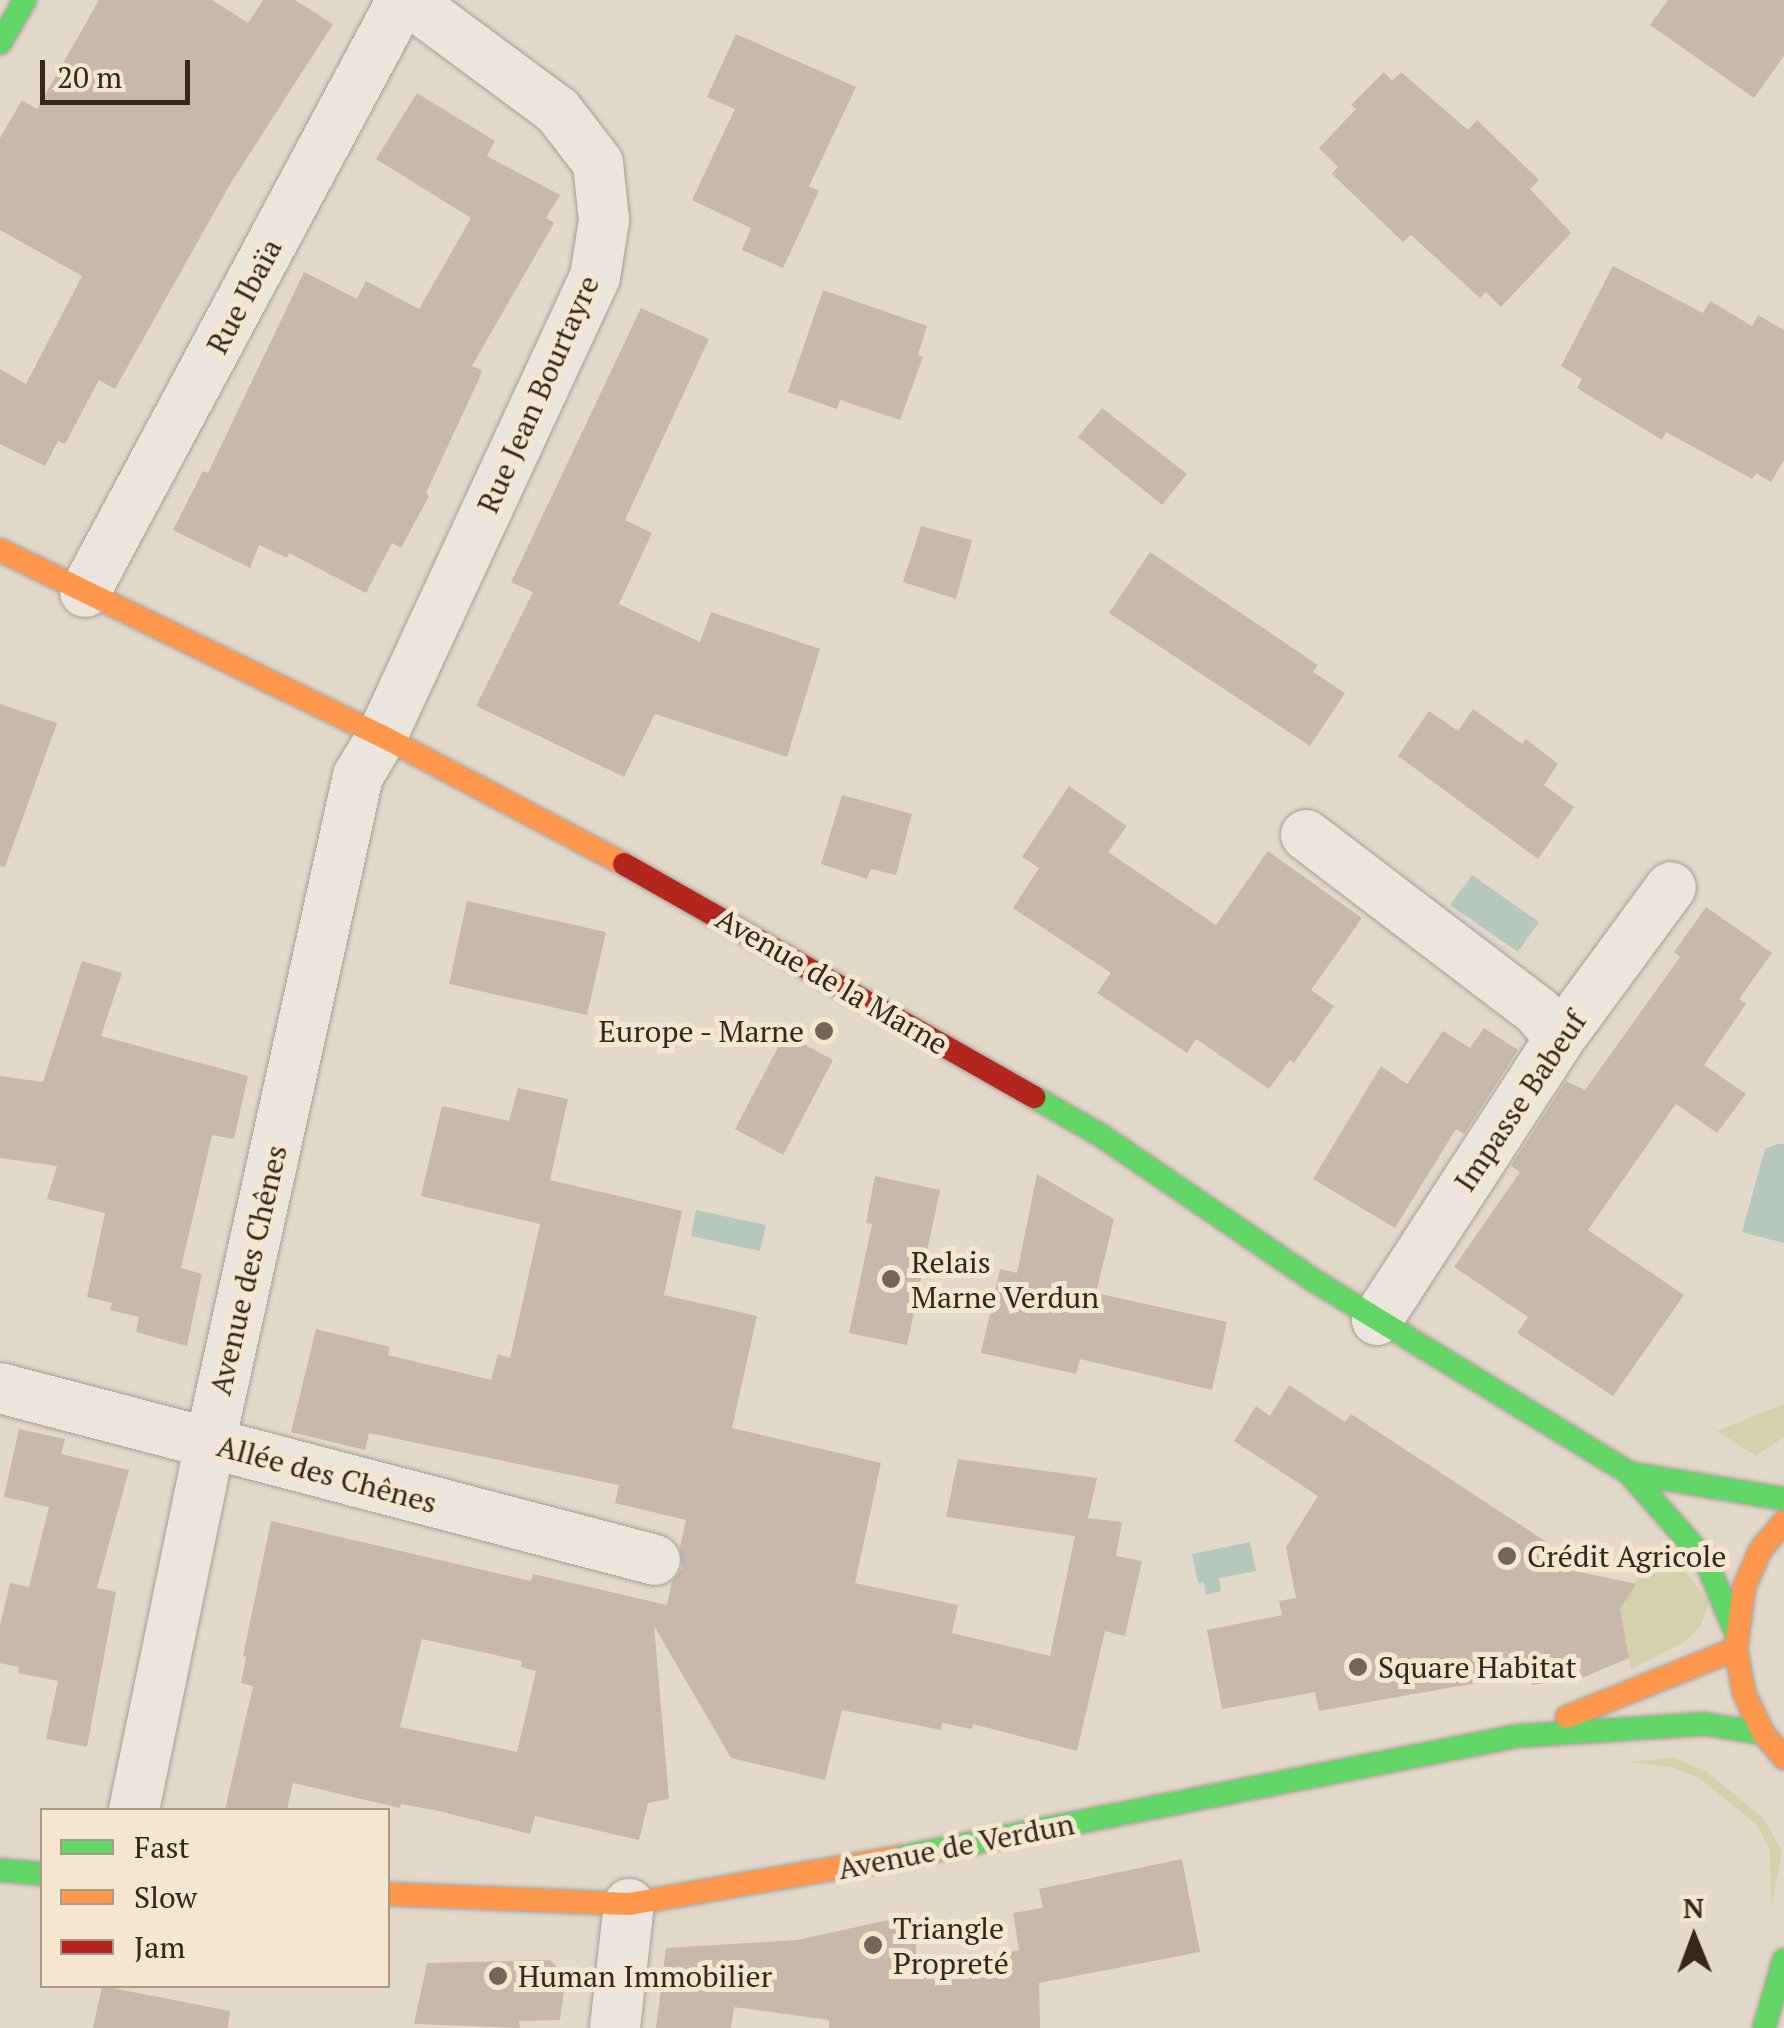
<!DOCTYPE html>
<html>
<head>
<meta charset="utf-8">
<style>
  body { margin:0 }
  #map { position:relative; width:1784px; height:2028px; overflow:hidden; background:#e3d9cb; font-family:"PT Serif",serif }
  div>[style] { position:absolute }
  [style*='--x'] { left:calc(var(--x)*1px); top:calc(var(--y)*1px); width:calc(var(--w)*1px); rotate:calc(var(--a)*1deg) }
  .green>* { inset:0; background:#d5d1ad }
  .water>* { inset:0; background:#b6c7bb }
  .building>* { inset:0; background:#c7b7ac }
  .roads { filter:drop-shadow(0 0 2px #a89e95) drop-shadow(0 0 2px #a89e95) }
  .street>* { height:50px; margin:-25px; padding:0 25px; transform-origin:25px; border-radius:25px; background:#ebe5dd }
  .fast>* { height:22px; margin:-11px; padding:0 11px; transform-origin:11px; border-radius:11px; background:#63d668 }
  .slow>* { height:22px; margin:-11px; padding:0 11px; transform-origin:11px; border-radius:11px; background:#ff974d }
  .jam>* { height:22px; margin:-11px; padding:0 11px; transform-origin:11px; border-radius:11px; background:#b3261e }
  .dots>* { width:28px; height:28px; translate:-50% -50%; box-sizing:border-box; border:5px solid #f5e6d0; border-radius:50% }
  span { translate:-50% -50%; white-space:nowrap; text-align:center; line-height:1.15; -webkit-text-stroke:10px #f5e6d0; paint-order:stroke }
  .street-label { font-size:30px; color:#36261d }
  .poi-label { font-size:30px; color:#36261d }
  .right { translate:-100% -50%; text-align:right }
  .left { translate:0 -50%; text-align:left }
  .legend { position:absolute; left:40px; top:1808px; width:350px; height:180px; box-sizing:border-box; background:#f5e6d0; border:2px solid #a99988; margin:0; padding:12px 18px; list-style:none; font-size:30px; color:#36261d }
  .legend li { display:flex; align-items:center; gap:20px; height:50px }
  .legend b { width:50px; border:2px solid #a99988 }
  .north { position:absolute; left:1644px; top:1888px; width:100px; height:100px; -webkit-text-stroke:8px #f5e6d0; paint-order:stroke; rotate:359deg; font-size:28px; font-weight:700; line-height:40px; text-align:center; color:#36261d }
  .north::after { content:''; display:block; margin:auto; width:35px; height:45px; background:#36261d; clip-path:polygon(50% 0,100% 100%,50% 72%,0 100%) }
  .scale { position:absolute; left:40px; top:60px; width:150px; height:45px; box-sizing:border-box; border:5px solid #36261d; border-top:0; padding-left:12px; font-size:30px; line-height:35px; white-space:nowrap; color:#36261d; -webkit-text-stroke:8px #f5e6d0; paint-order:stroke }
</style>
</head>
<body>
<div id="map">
  <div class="green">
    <i style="clip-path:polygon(1784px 1404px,1784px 1437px,1756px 1456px,1717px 1431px)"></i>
    <i style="clip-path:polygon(1652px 1552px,1681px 1566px,1709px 1602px,1701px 1625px,1685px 1642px,1631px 1669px,1620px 1610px)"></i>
    <i style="clip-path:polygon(1673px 1758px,1706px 1771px,1764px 1819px,1782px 1851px,1771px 1909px,1770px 1849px,1756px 1824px,1699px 1778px,1671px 1767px,1630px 1762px)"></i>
  </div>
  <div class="water">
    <i style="clip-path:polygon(1472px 875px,1539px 922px,1518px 952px,1450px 905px)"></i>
    <i style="clip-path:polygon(1778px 1144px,1784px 1144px,1784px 1243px,1742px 1232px,1765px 1149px)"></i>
    <i style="clip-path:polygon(696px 1210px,766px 1225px,760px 1251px,691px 1236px)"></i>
    <i style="clip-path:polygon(1250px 1542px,1256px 1571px,1219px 1578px,1221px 1591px,1206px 1595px,1204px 1582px,1198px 1583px,1192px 1554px)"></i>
  </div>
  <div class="building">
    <i style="clip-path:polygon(99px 0,212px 0,248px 23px,263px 0,295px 0,333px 24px,229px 186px,115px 389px,99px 380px,65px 444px,58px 441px,45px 466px,0 444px,0 369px,26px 384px,82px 276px,0 230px,0 138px,22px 100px,37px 109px)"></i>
    <i style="clip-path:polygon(1668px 0,1784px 0,1784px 56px,1754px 98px,1650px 25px)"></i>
    <i style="clip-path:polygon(736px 34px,856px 87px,809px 186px,819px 191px,783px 268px,742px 250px,751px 228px,692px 200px,735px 109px,707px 97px)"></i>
    <i style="clip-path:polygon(1384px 72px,1392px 81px,1401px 72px,1468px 130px,1477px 120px,1539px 180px,1530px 189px,1571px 233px,1501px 307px,1486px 292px,1480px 298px,1411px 235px,1403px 242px,1332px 174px,1338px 167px,1319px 148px,1356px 109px,1351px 105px)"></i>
    <i style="clip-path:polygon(417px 93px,495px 141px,487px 156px,560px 195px,546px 218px,554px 223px,472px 366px,482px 370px,479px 379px,426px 493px,429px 496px,401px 548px,392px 543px,366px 593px,289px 553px,287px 558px,259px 545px,250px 568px,173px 530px,203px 471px,208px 473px,304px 272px,357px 299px,366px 281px,419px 309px,471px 218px,376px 159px)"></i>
    <i style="clip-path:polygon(1613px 266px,1703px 313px,1710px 301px,1752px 326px,1758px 315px,1784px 330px,1784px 460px,1771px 482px,1756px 473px,1752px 479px,1666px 432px,1662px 440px,1577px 388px,1582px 379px,1561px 366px)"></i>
    <i style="clip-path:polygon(823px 290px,927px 326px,918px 355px,923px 357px,900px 420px,840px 400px,837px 409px,788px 392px)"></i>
    <i style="clip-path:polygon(641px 308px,709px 339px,625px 520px,652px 533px,619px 604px,700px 642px,711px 612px,820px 649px,787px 757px,655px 714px,624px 777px,476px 706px,533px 592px,511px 582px)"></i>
    <i style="clip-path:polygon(1102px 408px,1187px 474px,1162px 505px,1078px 437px)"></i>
    <i style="clip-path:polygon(921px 526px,972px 540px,956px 599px,903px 582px)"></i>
    <i style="clip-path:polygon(1150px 552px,1318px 665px,1313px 672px,1345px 693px,1310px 746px,1109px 613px)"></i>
    <i style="clip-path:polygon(0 704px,57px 723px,5px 867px,0 866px)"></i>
    <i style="clip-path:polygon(1473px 709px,1522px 744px,1526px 739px,1558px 764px,1544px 785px,1574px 807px,1538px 859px,1398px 756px,1429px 711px,1458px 731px)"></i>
    <i style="clip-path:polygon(1069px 786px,1127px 826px,1108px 852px,1216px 925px,1268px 851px,1362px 918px,1311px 990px,1334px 1006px,1294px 1063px,1290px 1060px,1269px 1089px,1196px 1039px,1187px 1053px,1097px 993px,1111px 973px,1013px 908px,1039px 868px,1022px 857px)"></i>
    <i style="clip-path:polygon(842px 795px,912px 814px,896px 875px,871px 869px,867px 879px,821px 864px)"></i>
    <i style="clip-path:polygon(467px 901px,606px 932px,587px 1015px,449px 984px)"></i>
    <i style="clip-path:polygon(1706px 907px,1772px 953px,1739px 999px,1746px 1004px,1704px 1065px,1746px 1094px,1717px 1133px,1676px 1104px,1588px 1230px,1684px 1295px,1613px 1396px,1517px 1333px,1528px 1317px,1454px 1267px,1520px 1172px,1511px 1166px,1566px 1081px,1585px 1090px,1680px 957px,1674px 952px)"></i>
    <i style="clip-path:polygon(82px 961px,122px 973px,101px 1036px,248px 1076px,234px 1139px,212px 1135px,181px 1268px,202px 1274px,187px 1346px,136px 1332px,139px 1317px,110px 1310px,112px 1303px,87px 1297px,105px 1213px,47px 1199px,57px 1166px,0 1158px,0 1076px,43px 1082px)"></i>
    <i style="clip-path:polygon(1484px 1028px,1518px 1050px,1464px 1134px,1456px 1129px,1395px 1228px,1313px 1179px,1381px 1066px,1407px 1084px,1443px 1031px,1470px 1048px)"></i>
    <i style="clip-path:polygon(785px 1034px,833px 1060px,783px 1155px,735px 1129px)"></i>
    <i style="clip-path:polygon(evenodd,518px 1088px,568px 1099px,550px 1180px,682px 1211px,664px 1295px,757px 1316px,732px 1428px,881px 1463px,855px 1583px,958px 1605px,952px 1633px,1050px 1656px,1075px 1536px,946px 1517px,958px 1459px,1097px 1478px,1088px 1518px,1122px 1522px,1116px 1556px,1142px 1561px,1125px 1636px,1105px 1631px,1077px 1751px,973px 1724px,972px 1729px,942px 1723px,941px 1730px,842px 1710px,825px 1780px,731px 1758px,654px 1626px,669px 1799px,648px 1803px,639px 1840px,535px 1816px,530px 1834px,434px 1810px,401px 1804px,400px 1808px,293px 1783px,287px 1810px,225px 1810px,253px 1686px,241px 1683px,246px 1657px,243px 1656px,271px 1521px,531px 1581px,533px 1574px,667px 1605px,672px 1582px,682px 1568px,680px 1547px,686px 1520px,615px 1503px,619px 1485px,369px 1433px,365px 1450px,291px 1432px,316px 1329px,390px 1347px,388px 1355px,491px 1380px,498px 1354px,510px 1358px,540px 1224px,421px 1196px,442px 1106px,509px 1121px,518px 1088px,422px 1639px,522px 1661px,521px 1667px,536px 1671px,517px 1752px,400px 1727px,422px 1639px)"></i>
    <i style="clip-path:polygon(1037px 1174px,1114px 1219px,1096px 1293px,1227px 1322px,1212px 1390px,1080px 1359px,1076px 1374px,981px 1353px,1000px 1269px,1017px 1273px)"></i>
    <i style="clip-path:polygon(875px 1176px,940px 1190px,907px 1345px,849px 1333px,872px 1224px,866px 1223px)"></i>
    <i style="clip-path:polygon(1289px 1385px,1345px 1422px,1351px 1414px,1548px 1543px,1538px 1563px,1636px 1584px,1620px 1609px,1629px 1658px,1584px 1677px,1532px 1685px,1530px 1678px,1471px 1684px,1319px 1711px,1315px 1692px,1222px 1709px,1207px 1630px,1282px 1615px,1279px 1601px,1296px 1598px,1286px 1547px,1318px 1496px,1234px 1441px,1256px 1406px,1270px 1416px)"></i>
    <i style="clip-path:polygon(19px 1429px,65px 1439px,61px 1454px,129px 1470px,97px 1588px,116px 1592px,87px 1747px,46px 1739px,58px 1681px,18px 1673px,19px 1667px,0 1663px,0 1626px,10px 1583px,29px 1587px,49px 1507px,4px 1497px)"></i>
    <i style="clip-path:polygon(1182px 1859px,1200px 1952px,1039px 1983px,1040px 2028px,829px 2028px,829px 2020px,734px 2007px,731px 2028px,656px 2028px,666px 1948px,797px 1940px,916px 1914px,916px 1969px,1019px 1950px,1013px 1913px,1043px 1908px,1039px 1889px)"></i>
    <i style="clip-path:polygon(550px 1960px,566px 1976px,560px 2020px,519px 2021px,520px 2028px,414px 2024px,427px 1963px)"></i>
    <i style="clip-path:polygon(102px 1986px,230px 2011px,228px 2028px,93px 2028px)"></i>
  </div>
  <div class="roads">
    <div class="street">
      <i style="--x:85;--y:592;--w:672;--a:-61.83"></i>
      <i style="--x:1306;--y:835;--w:292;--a:37.3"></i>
      <i style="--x:1538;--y:1012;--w:34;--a:50"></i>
      <i style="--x:1377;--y:1320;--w:336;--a:-57"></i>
      <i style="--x:1560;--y:1038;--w:187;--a:-53.7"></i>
      <i style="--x:0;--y:1388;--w:677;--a:14.71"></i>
      <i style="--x:134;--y:1810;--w:375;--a:-78.3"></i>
      <i style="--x:210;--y:1443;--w:683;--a:-77.49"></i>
      <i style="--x:358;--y:776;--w:47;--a:-59"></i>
      <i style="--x:382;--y:736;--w:506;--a:-65.11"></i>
      <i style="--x:595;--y:277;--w:58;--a:-81"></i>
      <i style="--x:604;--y:220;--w:57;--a:-96"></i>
      <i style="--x:598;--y:163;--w:66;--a:-127.6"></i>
      <i style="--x:558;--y:111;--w:187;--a:-143.5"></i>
      <i style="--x:615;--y:2028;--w:125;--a:-83.6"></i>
    </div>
    <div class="fast">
      <i style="--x:0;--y:43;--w:50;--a:-59.8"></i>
      <i style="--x:1034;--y:1097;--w:78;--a:29.8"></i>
      <i style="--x:1102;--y:1136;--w:252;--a:34.3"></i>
      <i style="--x:1310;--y:1278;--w:374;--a:31.4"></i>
      <i style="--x:1629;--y:1473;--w:117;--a:48.8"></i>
      <i style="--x:1706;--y:1561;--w:78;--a:67.4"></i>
      <i style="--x:1629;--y:1473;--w:157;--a:9.5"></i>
      <i style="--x:896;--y:1858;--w:634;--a:-11.1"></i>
      <i style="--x:1518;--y:1736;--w:186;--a:-3.7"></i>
      <i style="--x:1704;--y:1724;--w:60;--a:8.7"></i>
      <i style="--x:0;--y:1870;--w:42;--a:5.4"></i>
      <i style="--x:1764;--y:2028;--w:71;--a:-73.6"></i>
    </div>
    <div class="slow">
      <i style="--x:0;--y:550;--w:425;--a:26"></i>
      <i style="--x:382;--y:736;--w:274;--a:27.9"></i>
      <i style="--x:1784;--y:1522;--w:38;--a:130"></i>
      <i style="--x:1760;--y:1551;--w:40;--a:113.4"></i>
      <i style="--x:1744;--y:1588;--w:62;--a:97.5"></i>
      <i style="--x:1736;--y:1649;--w:45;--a:79.7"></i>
      <i style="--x:1744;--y:1693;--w:44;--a:64.6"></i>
      <i style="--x:1763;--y:1733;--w:33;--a:50"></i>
      <i style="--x:1567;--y:1717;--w:182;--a:-21.9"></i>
      <i style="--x:388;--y:1894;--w:241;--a:2.4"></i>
      <i style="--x:629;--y:1904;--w:271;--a:-9.8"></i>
    </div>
    <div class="jam">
      <i style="--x:624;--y:864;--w:472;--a:29.6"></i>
    </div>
  </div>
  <div class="dots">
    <i style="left:824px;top:1031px;background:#73655a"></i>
    <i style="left:891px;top:1279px;background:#73655a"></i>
    <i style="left:1507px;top:1556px;background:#73655a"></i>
    <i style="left:1358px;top:1667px;background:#73655a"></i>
    <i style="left:873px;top:1945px;background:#73655a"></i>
    <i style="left:498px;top:1976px;background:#73655a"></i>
  </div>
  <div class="street-label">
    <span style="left:244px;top:296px;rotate:-62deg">Rue Ibaïa</span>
    <span style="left:538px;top:394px;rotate:-66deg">Rue Jean Bourtayre</span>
    <span style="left:832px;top:981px;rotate:30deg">Avenue de la Marne</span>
    <span style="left:1520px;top:1101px;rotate:-56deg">Impasse Babeuf</span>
    <span style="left:248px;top:1270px;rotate:-77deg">Avenue des Chênes</span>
    <span style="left:327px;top:1474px;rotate:15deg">Allée des Chênes</span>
    <span style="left:956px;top:1846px;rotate:-11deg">Avenue de Verdun</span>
  </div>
  <div class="poi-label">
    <span class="right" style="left:804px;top:1031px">Europe - Marne</span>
    <span class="left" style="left:911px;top:1279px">Relais<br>Marne Verdun</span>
    <span class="left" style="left:1527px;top:1556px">Crédit Agricole</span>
    <span class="left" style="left:1378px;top:1667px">Square Habitat</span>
    <span class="left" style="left:893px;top:1945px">Triangle<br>Propreté</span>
    <span class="left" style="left:518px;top:1976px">Human Immobilier</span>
  </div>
  <ul class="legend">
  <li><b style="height:12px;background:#63d668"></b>Fast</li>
  <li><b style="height:12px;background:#ff974d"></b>Slow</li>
  <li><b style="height:12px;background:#b3261e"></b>Jam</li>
  </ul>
  <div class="north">N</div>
  <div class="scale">20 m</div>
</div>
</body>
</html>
